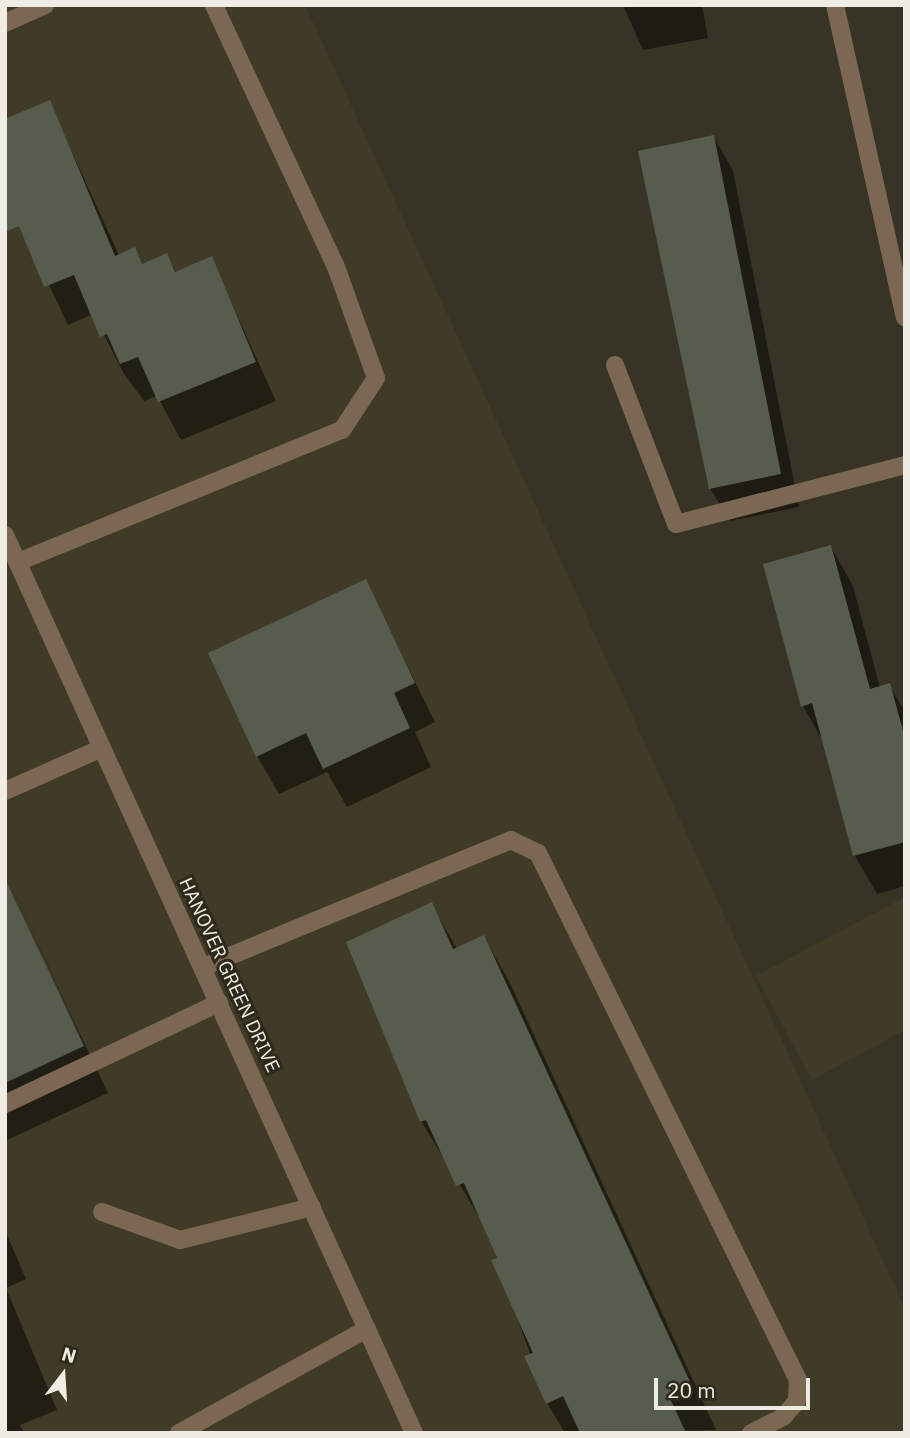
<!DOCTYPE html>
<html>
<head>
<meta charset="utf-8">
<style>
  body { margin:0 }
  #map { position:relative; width:910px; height:1438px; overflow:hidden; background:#373426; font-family:"IBM Plex Sans",sans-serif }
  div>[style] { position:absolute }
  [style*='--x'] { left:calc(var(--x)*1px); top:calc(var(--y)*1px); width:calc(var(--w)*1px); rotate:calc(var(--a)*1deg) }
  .built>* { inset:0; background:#3f3b26 }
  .shadow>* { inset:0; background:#0007 }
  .building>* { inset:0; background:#575d4e }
  .service>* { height:18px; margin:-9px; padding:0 9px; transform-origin:9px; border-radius:9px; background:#7c6852 }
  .minor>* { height:18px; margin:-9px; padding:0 9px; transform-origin:9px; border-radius:9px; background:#7c6852 }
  span { translate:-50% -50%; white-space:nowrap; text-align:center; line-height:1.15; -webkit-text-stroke:6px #2d2a1c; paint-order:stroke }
  .street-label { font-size:19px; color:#eeece3 }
  .frame { position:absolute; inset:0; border:7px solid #eeece3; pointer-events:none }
  .north { position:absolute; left:28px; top:1340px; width:70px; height:70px; -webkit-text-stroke:5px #2d2a1c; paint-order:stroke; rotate:17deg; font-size:19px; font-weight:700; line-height:28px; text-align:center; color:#eeece3 }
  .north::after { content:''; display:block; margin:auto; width:24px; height:32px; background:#eeece3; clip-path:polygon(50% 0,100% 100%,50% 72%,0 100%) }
  .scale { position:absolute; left:654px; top:1378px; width:156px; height:32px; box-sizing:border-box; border:4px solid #eeece3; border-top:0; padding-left:9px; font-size:21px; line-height:24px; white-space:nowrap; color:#eeece3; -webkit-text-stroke:5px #2d2a1c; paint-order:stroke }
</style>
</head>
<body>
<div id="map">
  <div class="built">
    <i style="clip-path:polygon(5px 5px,305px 5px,905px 1308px,905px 1433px,5px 1433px)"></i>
    <i style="clip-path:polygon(905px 897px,905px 1030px,812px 1080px,756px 976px)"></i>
  </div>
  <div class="shadow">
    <i style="clip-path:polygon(623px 5px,702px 5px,708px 38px,643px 50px)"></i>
    <i style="clip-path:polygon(49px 102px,119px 255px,134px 249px,143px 265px,166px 256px,177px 273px,211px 258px,276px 401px,181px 440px,157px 396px,144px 401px,124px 374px,93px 314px,68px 325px,5px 193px)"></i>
    <i style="clip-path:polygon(714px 137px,733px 171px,799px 507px,730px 521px,710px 488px)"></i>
    <i style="clip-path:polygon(831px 547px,853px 586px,880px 688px,889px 685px,905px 712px,905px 886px,877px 894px,855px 856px,824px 743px,803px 706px)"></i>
    <i style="clip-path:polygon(365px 581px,435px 722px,415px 732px,431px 767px,347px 807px,327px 772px,279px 794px,257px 756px)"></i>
    <i style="clip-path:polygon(5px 874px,108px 1093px,5px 1141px,5px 884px,89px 1054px)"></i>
    <i style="clip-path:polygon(431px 904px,457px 949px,484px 937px,510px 983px,716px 1430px,565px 1433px,547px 1403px,487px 1230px,421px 1121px)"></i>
    <i style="clip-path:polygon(5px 1230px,26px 1279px,6px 1288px,57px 1410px,20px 1425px,24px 1433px,5px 1433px)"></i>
  </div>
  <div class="building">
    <i style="clip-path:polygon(50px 100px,115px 256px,135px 247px,142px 264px,167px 253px,175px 272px,212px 256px,256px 362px,158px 402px,138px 357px,120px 364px,107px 334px,100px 337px,74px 275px,44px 287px,19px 226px,5px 232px,5px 119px)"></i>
    <i style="clip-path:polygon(714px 135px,781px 474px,709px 489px,638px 151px)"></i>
    <i style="clip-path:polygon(831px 545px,870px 689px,890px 683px,905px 738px,905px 842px,853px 856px,812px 703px,801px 707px,763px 564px)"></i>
    <i style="clip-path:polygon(366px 579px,415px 683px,394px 693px,410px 728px,323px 769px,306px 733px,256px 757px,208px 653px)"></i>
    <i style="clip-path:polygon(5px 879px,84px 1046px,5px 1083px)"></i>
    <i style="clip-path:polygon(432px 902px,453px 949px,484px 935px,691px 1384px,668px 1394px,686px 1433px,580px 1433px,563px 1396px,546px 1404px,524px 1356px,533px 1353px,491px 1260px,497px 1258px,464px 1183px,456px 1186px,426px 1120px,420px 1122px,346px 942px)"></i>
  </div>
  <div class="service">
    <i style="--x:5;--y:23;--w:44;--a:-24.2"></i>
    <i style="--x:615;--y:365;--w:170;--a:69"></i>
    <i style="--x:676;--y:524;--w:236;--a:-14.4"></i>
    <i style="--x:18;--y:562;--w:350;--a:-22.2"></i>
    <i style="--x:342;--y:430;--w:62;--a:-56.8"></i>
    <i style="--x:376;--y:378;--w:118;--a:-109.8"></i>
    <i style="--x:336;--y:267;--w:289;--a:-115"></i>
    <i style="--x:5;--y:791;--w:106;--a:-23.9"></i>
    <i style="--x:203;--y:967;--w:333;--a:-22.4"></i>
    <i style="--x:511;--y:840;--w:30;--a:26"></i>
    <i style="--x:538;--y:853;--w:588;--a:63.74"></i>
    <i style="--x:798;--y:1380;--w:21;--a:93"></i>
    <i style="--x:797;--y:1401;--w:21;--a:131"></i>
    <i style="--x:783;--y:1417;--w:36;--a:153"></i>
    <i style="--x:5;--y:1104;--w:237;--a:-25.3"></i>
    <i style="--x:102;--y:1212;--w:83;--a:19.7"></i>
    <i style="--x:180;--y:1240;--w:136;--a:-14"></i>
    <i style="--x:179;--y:1433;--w:215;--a:-29"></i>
  </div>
  <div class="minor">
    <i style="--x:835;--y:5;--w:320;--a:77.4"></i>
    <i style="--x:5;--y:535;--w:987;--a:65.51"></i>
  </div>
  <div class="street-label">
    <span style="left:229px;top:975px;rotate:65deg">HANOVER GREEN DRIVE</span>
  </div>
  <div class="frame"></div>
  <div class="north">N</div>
  <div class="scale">20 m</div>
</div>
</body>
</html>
